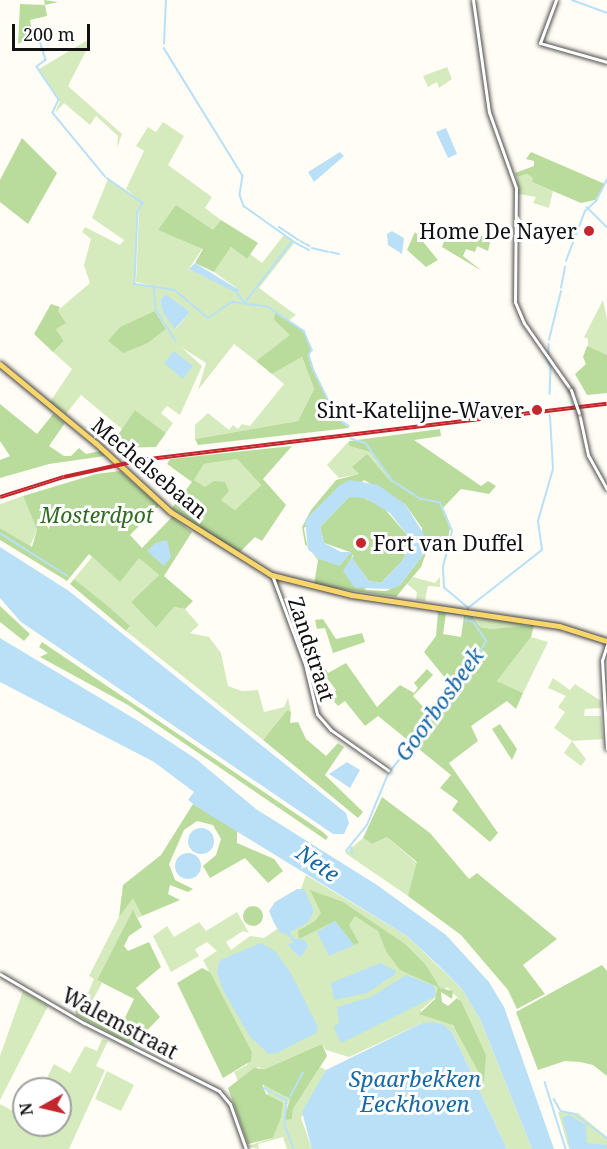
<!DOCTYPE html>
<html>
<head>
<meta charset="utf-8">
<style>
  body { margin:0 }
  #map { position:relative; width:607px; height:1149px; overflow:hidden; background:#fffdf5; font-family:"Noto Serif",serif }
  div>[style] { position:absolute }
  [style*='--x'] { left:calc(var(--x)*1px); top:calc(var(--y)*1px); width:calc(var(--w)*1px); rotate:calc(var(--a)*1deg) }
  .green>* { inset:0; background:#d5ebbd }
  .forest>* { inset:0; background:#b9dc9c }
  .round { border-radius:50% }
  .water>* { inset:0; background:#b9e0f7 }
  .stream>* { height:1.5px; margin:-0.75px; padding:0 0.75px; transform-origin:0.75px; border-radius:0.75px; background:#b9e0f7 }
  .roads { filter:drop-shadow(0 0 2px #444) drop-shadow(0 0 2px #444) }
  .minor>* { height:3px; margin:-1.5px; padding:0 1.5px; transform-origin:1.5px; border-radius:1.5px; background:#fff }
  .major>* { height:4.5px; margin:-2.25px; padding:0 2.25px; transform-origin:2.25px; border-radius:2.25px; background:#f9d66b }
  .rail>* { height:4px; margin-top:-2px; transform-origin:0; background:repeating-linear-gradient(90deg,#fff 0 4.5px,#c4262e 0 9px); box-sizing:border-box; border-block:2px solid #c4262e }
  .bridges { filter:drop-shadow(0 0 2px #444) drop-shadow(0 0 2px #444) }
  .minor-bridge>* { height:3px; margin:-1.5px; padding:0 1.5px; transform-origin:1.5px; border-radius:1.5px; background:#fff }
  .dots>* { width:16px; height:16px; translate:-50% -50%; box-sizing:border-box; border:3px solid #fff; border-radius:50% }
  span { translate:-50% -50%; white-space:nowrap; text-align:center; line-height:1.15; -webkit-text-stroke:6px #fff; paint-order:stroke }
  .poi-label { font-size:21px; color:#111 }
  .right { translate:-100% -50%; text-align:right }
  .left { translate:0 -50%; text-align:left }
  .street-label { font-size:21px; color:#111 }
  .park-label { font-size:21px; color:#2f6b1f; font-style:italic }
  .water-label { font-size:22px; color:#1768a6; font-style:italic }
  .north { position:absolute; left:12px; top:1077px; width:60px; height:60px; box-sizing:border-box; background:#fff; border:2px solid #a0a0a0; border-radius:50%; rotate:262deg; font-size:16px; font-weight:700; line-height:24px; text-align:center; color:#111 }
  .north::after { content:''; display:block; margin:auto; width:21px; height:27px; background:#c4262e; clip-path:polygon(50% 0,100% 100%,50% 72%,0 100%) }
  .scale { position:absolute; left:12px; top:24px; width:78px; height:27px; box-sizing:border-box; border:3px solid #111; border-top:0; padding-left:8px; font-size:18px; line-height:21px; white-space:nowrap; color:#111; -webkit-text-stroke:4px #fff; paint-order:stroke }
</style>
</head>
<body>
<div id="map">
  <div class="green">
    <i style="clip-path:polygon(86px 41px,89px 45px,68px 86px,122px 134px,117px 148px,118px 136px,96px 116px,90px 125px,64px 103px,55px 113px,60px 101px,39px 69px)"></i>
    <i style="clip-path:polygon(447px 67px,452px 79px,439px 88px,437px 82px,428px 87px,423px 76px)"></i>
    <i style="clip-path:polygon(evenodd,163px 122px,184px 136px,168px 165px,212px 197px,205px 208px,221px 220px,189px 269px,238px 289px,214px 272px,231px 247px,247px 259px,250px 254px,262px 263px,284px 235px,295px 242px,259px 288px,296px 315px,288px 321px,275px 314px,275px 321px,291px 335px,256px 361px,234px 344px,198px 390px,206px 363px,181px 347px,202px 366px,180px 415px,167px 406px,161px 413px,173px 423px,166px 433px,135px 410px,123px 430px,81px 395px,66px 414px,50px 402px,72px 369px,53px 352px,64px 341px,56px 329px,57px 311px,90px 283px,84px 265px,91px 239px,82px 232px,85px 227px,120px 245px,124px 240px,92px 218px,108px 179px,142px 203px,138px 212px,134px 282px,139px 285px,152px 286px,136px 282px,139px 210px,143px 203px,126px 189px,144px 151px,136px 146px,148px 127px,156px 132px,163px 122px,166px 294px,190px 312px,176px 329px,163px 313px,160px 300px,166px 294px,163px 122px,156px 311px,166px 329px,148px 343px,122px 351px,108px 341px,156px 311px)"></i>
    <i style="clip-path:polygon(527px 174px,534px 178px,532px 182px,553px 191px,549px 208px,533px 203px,536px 197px,519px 194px,517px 177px)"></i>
    <i style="clip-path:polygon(603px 300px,607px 319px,607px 356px,588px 350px,588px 339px,584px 337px)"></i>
    <i style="clip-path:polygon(302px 357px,314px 389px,298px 421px,195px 439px,195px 425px,208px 413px,229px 430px,233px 425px,238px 429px,242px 424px,250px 426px,284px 384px,272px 374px)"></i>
    <i style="clip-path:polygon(349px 441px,349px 446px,370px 452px,393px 484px,360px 474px,339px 478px,327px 465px)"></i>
    <i style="clip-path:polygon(237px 459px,261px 485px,235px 510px,194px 480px,204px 464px)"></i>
    <i style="clip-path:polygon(23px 496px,37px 530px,30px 546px,0 528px,0 504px)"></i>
    <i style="clip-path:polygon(92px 557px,120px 581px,139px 557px,159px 575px,131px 602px,156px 628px,174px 607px,185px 609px,199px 625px,190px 633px,209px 637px,221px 653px,228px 686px,242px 691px,258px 690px,264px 712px,284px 707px,288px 698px,291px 712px,287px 710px,263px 740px,126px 631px,130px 627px,74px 579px)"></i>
    <i style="clip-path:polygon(413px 577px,435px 583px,440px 577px,440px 587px,428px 586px,425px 601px,416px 600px,417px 592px,407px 584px)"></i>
    <i style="clip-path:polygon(472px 616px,525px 624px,523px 629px,492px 629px,480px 627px)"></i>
    <i style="clip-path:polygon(531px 637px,548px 642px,523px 693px,497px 681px)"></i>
    <i style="clip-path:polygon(553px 678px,570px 690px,575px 684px,601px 701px,601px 708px,585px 709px,584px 716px,601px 716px,603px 739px,572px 741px,586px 759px,581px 766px,564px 753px,572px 741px,554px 728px,565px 712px,558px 707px,566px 696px,548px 688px)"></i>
    <i style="clip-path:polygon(387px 837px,419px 865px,408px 896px,345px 853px,363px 838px,372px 844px)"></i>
    <i style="clip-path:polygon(evenodd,306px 875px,407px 936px,462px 989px,481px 1021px,532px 1149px,507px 1149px,453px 1034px,422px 1023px,349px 1057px,326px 1050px,322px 1044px,265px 1069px,258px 1067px,239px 1083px,234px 1072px,247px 1065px,252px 1052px,203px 960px,217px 951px,207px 942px,195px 949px,199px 956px,171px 972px,153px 936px,167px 926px,174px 937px,199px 922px,206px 931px,237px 912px,249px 933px,243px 931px,226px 942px,231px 950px,250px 936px,264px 938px,277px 929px,287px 933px,293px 942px,289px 945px,300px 958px,290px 932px,314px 911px,301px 889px,306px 875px,447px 987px,461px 1001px,456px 1029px,448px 1021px,420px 1011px,447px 987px)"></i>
    <i style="clip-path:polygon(133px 897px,142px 916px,138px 918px,133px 911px,97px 980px,102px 983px,91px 1003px,85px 1000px,94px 979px,89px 976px,127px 901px)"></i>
    <i style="clip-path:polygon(23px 991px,48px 1006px,0 1100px,0 1056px)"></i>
    <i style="clip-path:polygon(102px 1039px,108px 1041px,96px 1066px,105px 1070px,69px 1149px,0 1149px,0 1104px,24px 1117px,24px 1125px,60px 1125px,60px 1089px,41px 1089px,54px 1064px,70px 1073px,85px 1046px,97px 1051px)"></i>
    <i style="clip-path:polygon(320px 1067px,326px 1070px,301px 1118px,312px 1149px,287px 1149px,283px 1137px,258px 1144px,259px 1149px,248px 1146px,273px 1138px,281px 1118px,262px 1083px,290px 1099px,286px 1108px,292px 1119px,293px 1109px)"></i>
    <i style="clip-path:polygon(107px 1071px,134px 1085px,121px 1111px,95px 1099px)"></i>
    <i style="clip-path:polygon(558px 1112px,578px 1113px,607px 1137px,607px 1149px,569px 1149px)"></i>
  </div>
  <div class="forest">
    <i style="clip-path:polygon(44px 0,58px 2px,45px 5px,47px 16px,30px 20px,33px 36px,18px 44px,20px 4px,45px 5px)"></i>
    <i style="clip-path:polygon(22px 138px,57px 173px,28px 224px,0 202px,0 180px)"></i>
    <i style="clip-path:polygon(531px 152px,605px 184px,595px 200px,581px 203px,532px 182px,533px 178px,527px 174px,517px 177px,515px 173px,534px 166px,534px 161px,526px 159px)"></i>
    <i style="clip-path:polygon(176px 205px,213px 230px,221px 220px,258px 243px,247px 259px,231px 247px,214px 272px,195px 263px,203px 249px,158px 230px)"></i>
    <i style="clip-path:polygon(451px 224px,484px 237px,492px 234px,488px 251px,477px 246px,475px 252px,466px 249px,463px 256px,482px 271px,442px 247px)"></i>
    <i style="clip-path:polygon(415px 232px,438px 260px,426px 267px,407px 250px)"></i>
    <i style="clip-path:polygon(51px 304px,60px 307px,58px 311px,66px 323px,56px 329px,64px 341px,53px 352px,34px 334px)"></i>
    <i style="clip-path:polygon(155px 311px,166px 329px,148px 343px,123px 353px,108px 341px,120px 327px)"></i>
    <i style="clip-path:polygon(275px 313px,304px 331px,312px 350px,309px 355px,314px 370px,336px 417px,349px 428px,198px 445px,195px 439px,298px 421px,314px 389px,302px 357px,272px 374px,256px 361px,290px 335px,274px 320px)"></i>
    <i style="clip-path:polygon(587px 346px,607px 355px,607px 393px,587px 395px,575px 374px,586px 364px,583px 357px)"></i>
    <i style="clip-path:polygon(0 404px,37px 434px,53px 414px,65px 423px,49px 446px,64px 456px,71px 456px,79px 448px,86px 454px,100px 451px,105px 456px,49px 464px,0 478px,0 460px,10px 456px,0 441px)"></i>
    <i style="clip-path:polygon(135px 410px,166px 433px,156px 447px,109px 448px)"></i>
    <i style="clip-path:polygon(evenodd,440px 429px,441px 436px,414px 440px,481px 486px,488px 481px,496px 486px,489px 494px,461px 489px,442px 509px,450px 528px,447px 545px,430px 542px,421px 567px,396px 597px,314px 585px,318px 560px,305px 544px,302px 527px,311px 510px,336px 480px,359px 474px,352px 467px,367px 454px,393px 484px,370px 452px,349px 446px,349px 441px,440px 429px,364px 480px,405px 504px,422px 528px,423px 555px,400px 585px,386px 591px,366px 590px,346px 571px,353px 554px,353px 560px,369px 581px,381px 583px,403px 560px,410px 546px,408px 536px,383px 507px,358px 495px,349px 497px,320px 527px,324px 543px,350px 552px,341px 564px,319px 559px,308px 549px,305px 534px,304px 528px,364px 480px)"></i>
    <i style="clip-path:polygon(evenodd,292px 446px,263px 479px,286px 505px,262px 541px,255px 537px,239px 553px,172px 508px,192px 482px,167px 464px,170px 459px,292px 446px,237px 459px,261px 485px,235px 510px,221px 500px,229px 491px,225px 482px,214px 481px,205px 487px,194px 480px,204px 464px,237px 459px)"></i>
    <i style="clip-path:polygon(120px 471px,159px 506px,130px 535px,142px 548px,172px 517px,192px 532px,164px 576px,193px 601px,185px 609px,174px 607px,156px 628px,131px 602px,159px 575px,139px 558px,120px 582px,89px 554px,67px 581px,0 540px,0 528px,32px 547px,37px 530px,23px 496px,96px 474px)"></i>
    <i style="clip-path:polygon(74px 579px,110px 608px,130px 626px,126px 631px,70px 584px)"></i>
    <i style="clip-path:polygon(0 606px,30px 634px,24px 641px,0 622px)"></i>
    <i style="clip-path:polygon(438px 612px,446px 613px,443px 634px,461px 637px,464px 616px,472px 616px,480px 627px,492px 629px,534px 625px,531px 637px,497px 681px,523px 693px,516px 709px,507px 701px,471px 726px,478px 741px,449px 763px,498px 833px,490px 842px,452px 810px,458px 801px,440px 788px,451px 775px,378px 716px,365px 726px,345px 701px,338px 706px,330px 697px,336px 690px,330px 682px,318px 668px,307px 667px,305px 659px,318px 659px,328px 673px,346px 663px,377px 707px,400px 685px,414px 693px,418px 688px,414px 683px,427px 669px,433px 675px,413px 696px,428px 712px,450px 684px,424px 652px,436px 636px)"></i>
    <i style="clip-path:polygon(323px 619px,336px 639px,362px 633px,365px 642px,333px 653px,325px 628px,317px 629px,315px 620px)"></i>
    <i style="clip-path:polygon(42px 642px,323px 832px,328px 837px,326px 840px,128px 705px,40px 657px,48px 653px,39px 647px)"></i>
    <i style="clip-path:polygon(287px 710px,291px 712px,290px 723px,298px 722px,306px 739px,326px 756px,338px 743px,344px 747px,325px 775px,363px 812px,358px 818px,263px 740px)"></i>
    <i style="clip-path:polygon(500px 724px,517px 749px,512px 760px,492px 729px)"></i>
    <i style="clip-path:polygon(382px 797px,430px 833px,469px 879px,477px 873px,557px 939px,523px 965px,545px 994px,517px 1009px,508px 990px,461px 935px,408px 896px,417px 862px,387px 837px,372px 844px,363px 838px)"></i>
    <i style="clip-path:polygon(193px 804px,237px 830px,237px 843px,274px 859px,283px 871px,268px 883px,245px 858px,210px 878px,203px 866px,216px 855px,221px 839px,213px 825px,197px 821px,184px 830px,169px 864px,175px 880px,193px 889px,188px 892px,170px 885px,168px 894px,180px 900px,142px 916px,133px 898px,119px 917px,123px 885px,161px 855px)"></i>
    <i style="clip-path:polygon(310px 890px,343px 902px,405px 944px,425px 964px,440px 988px,453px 991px,452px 999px,441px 992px,442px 1002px,448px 1006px,457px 998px,461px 1001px,486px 1055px,484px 1082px,453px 1025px,419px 1014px,435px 999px,438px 987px,400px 970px,386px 951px,378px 931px,355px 916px,349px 925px,359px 943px,354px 945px,335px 921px,299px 939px,298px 931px,315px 921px,321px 913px)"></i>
    <i class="round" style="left:243px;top:906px;width:20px;height:20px"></i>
    <i style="clip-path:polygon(133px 910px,142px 927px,129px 936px,124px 946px,128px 951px,149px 942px,161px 967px,136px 988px,160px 1017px,133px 1045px,76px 1015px,74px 1004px,77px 1000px,122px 1024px,134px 999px,97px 980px)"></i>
    <i style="clip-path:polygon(602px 965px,607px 971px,607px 1076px,593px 1065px,580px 1062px,565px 1061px,538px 1070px,516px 1012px)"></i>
    <i style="clip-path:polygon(202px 968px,210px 972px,252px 1052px,251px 1061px,223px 1078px,177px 983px)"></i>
    <i style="clip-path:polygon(322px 1044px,327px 1056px,293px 1109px,292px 1119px,286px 1120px,285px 1115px,290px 1099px,262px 1084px,266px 1094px,283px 1103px,281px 1118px,273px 1138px,248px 1144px,228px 1088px,254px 1068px,265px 1069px)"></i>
  </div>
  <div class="water">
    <i style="clip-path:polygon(446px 128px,457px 154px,448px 158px,436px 132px)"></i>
    <i style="clip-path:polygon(340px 152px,344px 156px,314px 182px,308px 172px)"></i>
    <i style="clip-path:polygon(392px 231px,404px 238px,402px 254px,388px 245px,387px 234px)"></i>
    <i style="clip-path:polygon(195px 263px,239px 290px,237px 293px,189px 269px)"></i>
    <i style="clip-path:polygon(166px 294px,190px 312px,175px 329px,163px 313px,160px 300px)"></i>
    <i style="clip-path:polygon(174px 351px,193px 366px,183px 379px,164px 363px)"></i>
    <i style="clip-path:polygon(351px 480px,378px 485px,405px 504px,425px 536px,423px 555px,400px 585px,391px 589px,355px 588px,343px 571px,354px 554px,353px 560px,369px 581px,381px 583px,403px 560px,410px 546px,408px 536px,390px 513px,365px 498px,349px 497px,320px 527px,324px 543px,341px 552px,352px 552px,339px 566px,319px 559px,308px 549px,305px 520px,341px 484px)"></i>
    <i style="clip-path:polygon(167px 540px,171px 557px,164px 566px,147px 551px,155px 543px)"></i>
    <i style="clip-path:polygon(0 547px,69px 591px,346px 813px,349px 823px,344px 834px,333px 834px,21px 622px,0 598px)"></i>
    <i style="clip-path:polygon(0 638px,140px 722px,196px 759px,256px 809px,377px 885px,446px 935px,489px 982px,504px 1007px,554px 1149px,532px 1149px,481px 1021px,462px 989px,437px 964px,407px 936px,197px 807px,188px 800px,194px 792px,154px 762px,0 682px)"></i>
    <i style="clip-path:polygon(347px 762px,360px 770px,350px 788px,329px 774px)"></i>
    <i class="round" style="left:188px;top:828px;width:26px;height:26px"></i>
    <i class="round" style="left:175px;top:853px;width:26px;height:26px"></i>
    <i style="clip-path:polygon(297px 889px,304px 889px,314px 911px,307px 923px,290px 932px,294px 939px,305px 940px,308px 946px,300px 958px,288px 945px,293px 942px,287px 934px,280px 933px,274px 923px,269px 911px,275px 902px)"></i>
    <i style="clip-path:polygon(335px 921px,354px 945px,329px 956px,317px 932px)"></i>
    <i style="clip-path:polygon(261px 943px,276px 952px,292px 975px,318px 1027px,316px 1033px,277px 1053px,269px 1054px,250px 1037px,223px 990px,217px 972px,220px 960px)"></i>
    <i style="clip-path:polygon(380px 963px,396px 971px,394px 975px,367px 993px,334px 1000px,331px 983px)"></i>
    <i style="clip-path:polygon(406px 975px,434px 986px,436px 996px,341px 1043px,333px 1026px,339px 1024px,337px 1007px,371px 997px)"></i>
    <i style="clip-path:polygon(433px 1022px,444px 1025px,453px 1034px,507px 1149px,312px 1149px,302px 1112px,326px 1070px,422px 1023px)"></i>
    <i style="clip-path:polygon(569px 1115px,586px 1125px,587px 1143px,607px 1145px,607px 1149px,570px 1149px,562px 1117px)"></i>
  </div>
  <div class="stream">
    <i style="--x:572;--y:0;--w:37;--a:20"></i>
    <i style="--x:39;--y:38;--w:23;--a:72"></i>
    <i style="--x:46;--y:60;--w:11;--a:142"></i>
    <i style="--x:37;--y:67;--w:40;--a:56"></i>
    <i style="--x:59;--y:100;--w:14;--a:115"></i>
    <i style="--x:53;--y:113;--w:82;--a:50.5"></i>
    <i style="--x:164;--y:44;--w:44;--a:-87.4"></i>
    <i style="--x:164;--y:48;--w:150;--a:58.3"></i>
    <i style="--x:243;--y:176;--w:19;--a:99"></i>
    <i style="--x:240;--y:195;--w:12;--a:70"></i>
    <i style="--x:244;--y:206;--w:60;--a:35.5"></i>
    <i style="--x:293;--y:241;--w:77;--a:127.6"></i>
    <i style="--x:107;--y:178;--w:44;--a:34.8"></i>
    <i style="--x:143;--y:203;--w:10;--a:119"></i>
    <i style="--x:138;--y:212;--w:72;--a:92.4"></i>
    <i style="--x:135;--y:284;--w:40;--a:8.5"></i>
    <i style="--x:175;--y:290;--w:43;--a:40.3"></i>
    <i style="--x:208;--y:318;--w:29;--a:-34"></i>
    <i style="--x:232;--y:302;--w:35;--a:7"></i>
    <i style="--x:267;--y:306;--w:45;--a:34"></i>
    <i style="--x:304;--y:331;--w:21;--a:67"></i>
    <i style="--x:312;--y:350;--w:6;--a:121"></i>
    <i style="--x:309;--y:355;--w:17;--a:73"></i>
    <i style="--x:314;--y:371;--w:54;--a:63.4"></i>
    <i style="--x:338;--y:419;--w:13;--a:32"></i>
    <i style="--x:587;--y:207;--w:28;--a:45"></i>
    <i style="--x:279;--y:227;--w:20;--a:33"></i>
    <i style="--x:297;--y:239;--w:2;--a:27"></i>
    <i style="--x:301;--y:241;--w:4;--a:34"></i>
    <i style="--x:294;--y:242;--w:17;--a:28"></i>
    <i style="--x:306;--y:244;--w:4;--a:27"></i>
    <i style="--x:312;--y:248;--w:17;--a:13"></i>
    <i style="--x:331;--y:252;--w:8;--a:14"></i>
    <i style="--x:566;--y:261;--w:53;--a:-69.2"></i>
    <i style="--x:585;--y:211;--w:15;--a:-42"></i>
    <i style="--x:596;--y:201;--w:25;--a:-63"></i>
    <i style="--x:154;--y:286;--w:24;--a:85"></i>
    <i style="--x:156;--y:310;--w:37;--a:57"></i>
    <i style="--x:561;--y:288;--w:21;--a:-79"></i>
    <i style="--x:237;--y:293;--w:11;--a:49"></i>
    <i style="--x:549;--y:340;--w:50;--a:-76.2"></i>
    <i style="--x:549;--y:344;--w:10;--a:90"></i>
    <i style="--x:546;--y:357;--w:11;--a:63"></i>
    <i style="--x:551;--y:367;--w:27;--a:92"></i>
    <i style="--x:550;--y:415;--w:1;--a:90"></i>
    <i style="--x:0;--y:533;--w:80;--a:32.3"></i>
    <i style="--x:468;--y:608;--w:94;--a:-38.1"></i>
    <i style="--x:542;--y:550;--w:29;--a:-98"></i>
    <i style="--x:538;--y:521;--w:54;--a:-73.9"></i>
    <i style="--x:553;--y:469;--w:52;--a:-93.3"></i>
    <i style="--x:437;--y:611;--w:12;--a:9"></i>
    <i style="--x:451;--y:613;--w:7;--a:8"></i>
    <i style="--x:460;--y:614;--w:10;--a:11"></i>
    <i style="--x:351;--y:847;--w:7;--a:74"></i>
    <i style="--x:346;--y:851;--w:33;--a:-51"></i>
    <i style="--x:367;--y:825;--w:55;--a:-67.6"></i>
    <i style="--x:388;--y:774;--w:128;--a:-52"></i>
    <i style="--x:467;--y:673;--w:37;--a:-59"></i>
    <i style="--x:486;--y:641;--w:23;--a:-124"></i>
    <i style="--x:473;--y:622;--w:7;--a:-172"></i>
    <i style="--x:466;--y:621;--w:13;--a:-81"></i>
    <i style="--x:468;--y:608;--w:31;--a:-140"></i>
    <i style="--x:444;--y:588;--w:21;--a:-93"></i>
    <i style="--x:443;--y:567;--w:37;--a:-76"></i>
    <i style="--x:452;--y:531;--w:30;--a:-113"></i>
    <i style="--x:440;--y:503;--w:20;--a:-169"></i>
    <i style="--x:420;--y:499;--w:33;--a:-147"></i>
    <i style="--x:392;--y:481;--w:45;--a:-125.1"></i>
    <i style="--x:366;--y:444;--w:16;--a:-162"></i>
    <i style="--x:545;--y:1082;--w:70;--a:72.6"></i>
    <i style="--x:264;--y:1088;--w:9;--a:27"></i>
    <i style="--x:275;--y:1094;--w:13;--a:27"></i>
    <i style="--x:287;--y:1100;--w:25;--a:95"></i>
    <i style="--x:285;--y:1125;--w:26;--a:69"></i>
    <i style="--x:290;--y:1097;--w:27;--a:-62"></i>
    <i style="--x:554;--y:1099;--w:14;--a:60"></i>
    <i style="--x:561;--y:1111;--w:14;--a:12"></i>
    <i style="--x:575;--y:1114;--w:40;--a:37"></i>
  </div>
  <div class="roads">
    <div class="minor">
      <i style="--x:473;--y:0;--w:113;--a:81.9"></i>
      <i style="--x:489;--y:112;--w:81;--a:70.4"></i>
      <i style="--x:516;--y:188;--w:114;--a:90.5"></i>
      <i style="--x:515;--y:302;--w:23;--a:67"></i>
      <i style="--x:524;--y:323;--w:82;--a:55"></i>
      <i style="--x:556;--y:0;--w:46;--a:110.4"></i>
      <i style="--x:540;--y:43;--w:70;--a:15.8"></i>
      <i style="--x:579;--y:413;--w:43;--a:77.9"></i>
      <i style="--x:588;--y:455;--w:39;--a:61"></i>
      <i style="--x:272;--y:575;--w:95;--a:69.7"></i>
      <i style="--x:305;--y:664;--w:51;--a:76.5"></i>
      <i style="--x:317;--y:714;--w:21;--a:49"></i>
      <i style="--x:331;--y:730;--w:70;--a:35.1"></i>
      <i style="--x:607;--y:645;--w:16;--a:108"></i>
      <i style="--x:602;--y:660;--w:89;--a:86.8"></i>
      <i style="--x:0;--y:974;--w:97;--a:30.3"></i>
      <i style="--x:84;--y:1023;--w:151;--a:26.7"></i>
      <i style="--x:219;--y:1091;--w:17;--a:50"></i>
      <i style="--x:230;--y:1104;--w:48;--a:70.4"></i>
    </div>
    <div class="major">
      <i style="--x:0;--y:364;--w:124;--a:39.5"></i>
      <i style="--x:96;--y:443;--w:102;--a:42.6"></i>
      <i style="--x:171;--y:512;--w:119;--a:32"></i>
      <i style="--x:272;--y:575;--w:82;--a:14"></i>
      <i style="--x:352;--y:595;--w:209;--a:8.5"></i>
      <i style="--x:559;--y:626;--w:50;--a:17.4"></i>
    </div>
  </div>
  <div class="rail">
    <i style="--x:0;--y:497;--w:67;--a:-17.4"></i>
    <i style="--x:64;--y:477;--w:79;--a:-12.4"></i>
    <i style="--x:141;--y:460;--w:469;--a:-6.9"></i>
  </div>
  <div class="bridges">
    <div class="minor-bridge">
      <i style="--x:571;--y:390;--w:24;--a:71"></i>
    </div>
  </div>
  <div class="dots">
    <i style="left:589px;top:231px;background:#c4262e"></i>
    <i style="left:537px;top:410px;background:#c4262e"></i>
    <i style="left:361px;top:543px;background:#c4262e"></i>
  </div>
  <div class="poi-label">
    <span class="right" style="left:577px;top:231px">Home De Nayer</span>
    <span class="right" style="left:524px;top:410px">Sint-Katelijne-Waver</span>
    <span class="left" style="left:373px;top:543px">Fort van Duffel</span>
  </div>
  <div class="street-label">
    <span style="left:150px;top:468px;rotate:40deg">Mechelsebaan</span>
    <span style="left:312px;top:649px;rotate:72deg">Zandstraat</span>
    <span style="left:120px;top:1023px;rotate:28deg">Walemstraat</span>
  </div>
  <div class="park-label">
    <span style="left:97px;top:515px">Mosterdpot</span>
  </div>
  <div class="water-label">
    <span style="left:439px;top:704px;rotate:-54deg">Goorbosbeek</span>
    <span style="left:318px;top:863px;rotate:35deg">Nete</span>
    <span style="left:415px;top:1091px">Spaarbekken<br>Eeckhoven</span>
  </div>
  <div class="north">N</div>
  <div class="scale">200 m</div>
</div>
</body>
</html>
